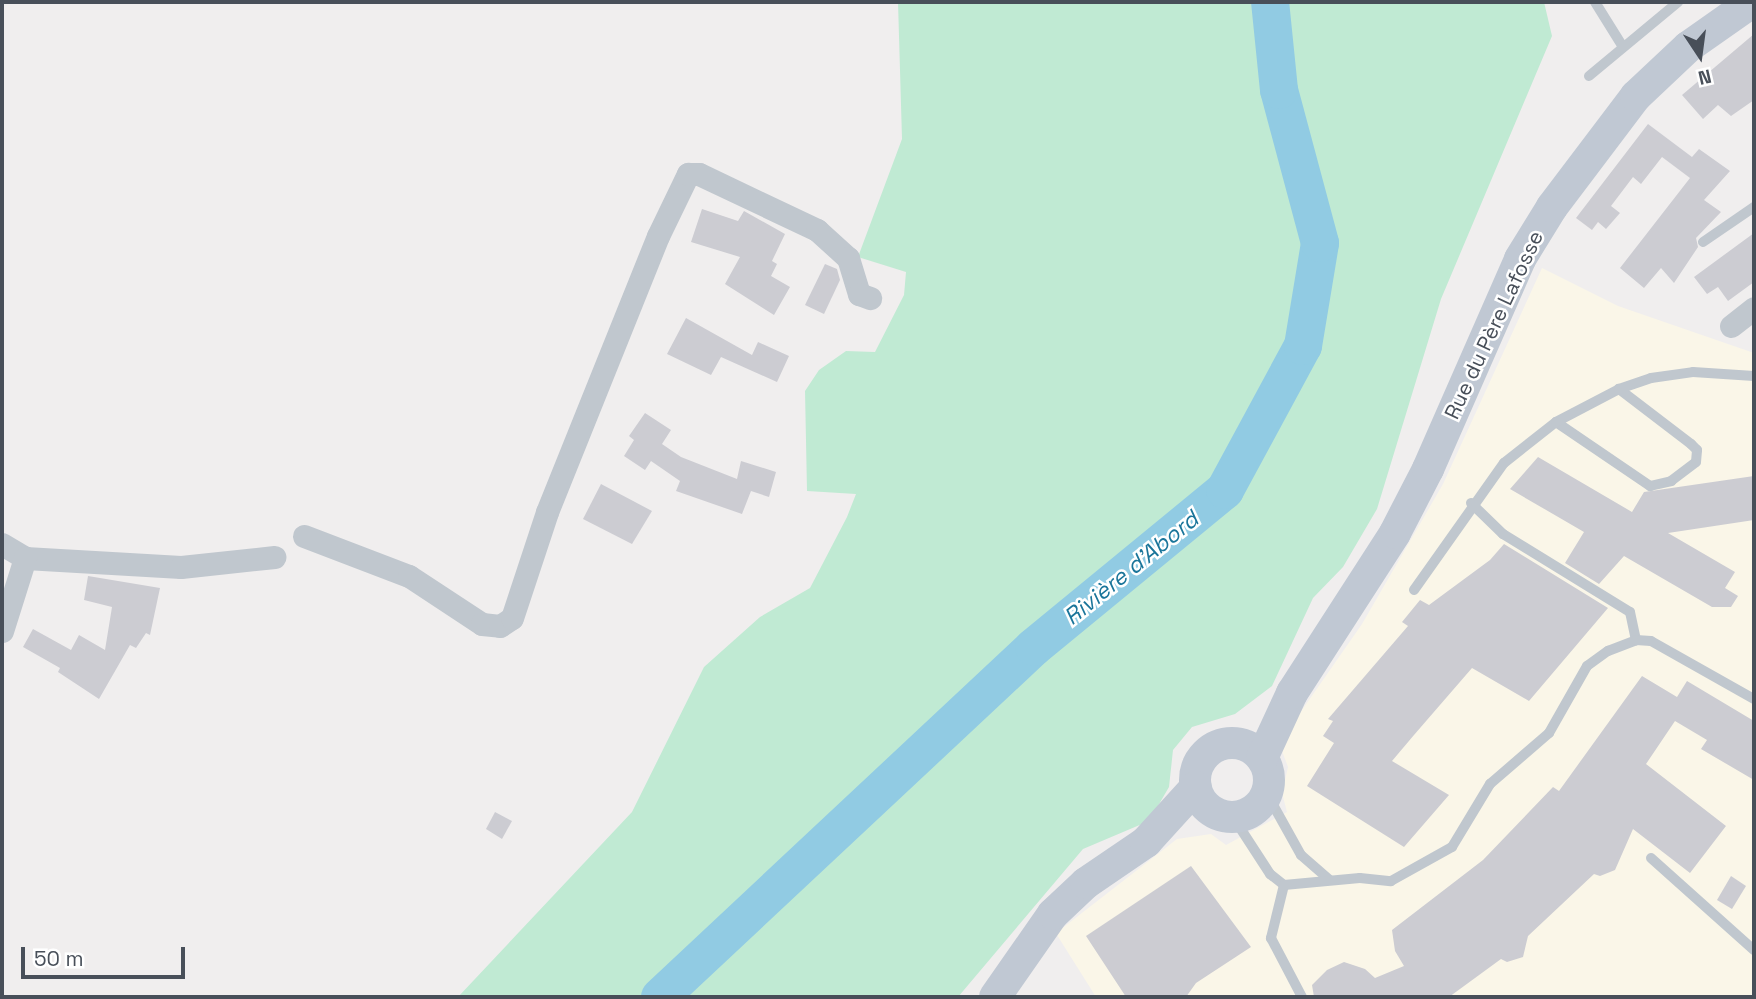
<!DOCTYPE html>
<html>
<head>
<meta charset="utf-8">
<style>
  body { margin:0 }
  #map { position:relative; width:1756px; height:999px; overflow:hidden; background:#f0eeee; font-family:"Space Grotesk",sans-serif }
  div>[style] { position:absolute }
  [style*='--x'] { left:calc(var(--x)*1px); top:calc(var(--y)*1px); width:calc(var(--w)*1px); rotate:calc(var(--a)*1deg) }
  .commercial>* { inset:0; background:#faf6e8 }
  .green>* { inset:0; background:#c0ead3 }
  .river>* { height:38px; margin:-19px; padding:0 19px; transform-origin:19px; border-radius:19px; background:#91cbe3 }
  .building>* { inset:0; background:#ccccd2 }
  .lane>* { height:10px; margin:-5px; padding:0 5px; transform-origin:5px; border-radius:5px; background:#c0c7ce }
  .street>* { height:23px; margin:-11.5px; padding:0 11.5px; transform-origin:11.5px; border-radius:11.5px; background:#c0c7ce }
  .secondary>* { height:32px; margin:-16px; padding:0 16px; transform-origin:16px; border-radius:16px; background:#c0c8d3 }
  .secondary>.ring { margin:-16px; padding:0; box-sizing:content-box; background:none; border:32px solid #c0c8d3; border-radius:50% }
  span { translate:-50% -50%; white-space:nowrap; text-align:center; line-height:1.15; -webkit-text-stroke:5px #fff; paint-order:stroke }
  .street-label { font-size:21px; color:#484f59 }
  .water-label { font-size:23px; color:#1a759a; font-style:italic }
  .frame { position:absolute; inset:0; border:4px solid #484f59; pointer-events:none }
  .north { position:absolute; left:1665px; top:21px; width:70px; height:70px; -webkit-text-stroke:5px #fff; paint-order:stroke; rotate:167deg; font-size:19px; font-weight:700; line-height:28px; text-align:center; color:#484f59 }
  .north::after { content:''; display:block; margin:auto; width:24px; height:32px; background:#484f59; clip-path:polygon(50% 0,100% 100%,50% 72%,0 100%) }
  .scale { position:absolute; left:21px; top:947px; width:164px; height:32px; box-sizing:border-box; border:4px solid #484f59; border-top:0; padding-left:9px; font-size:21px; line-height:24px; white-space:nowrap; color:#484f59; -webkit-text-stroke:5px #fff; paint-order:stroke }
</style>
</head>
<body>
<div id="map">
  <div class="commercial">
    <i style="clip-path:polygon(1542px 268px,1618px 306px,1754px 353px,1754px 997px,1096px 997px,1057px 935px,1060px 930px,1177px 839px,1211px 834px,1226px 845px,1287px 812px,1282px 793px,1288px 767px,1279px 743px,1362px 624px,1443px 484px)"></i>
  </div>
  <div class="green">
    <i style="clip-path:polygon(898px 2px,1544px 2px,1552px 36px,1441px 299px,1377px 509px,1343px 567px,1313px 598px,1272px 686px,1235px 714px,1192px 727px,1173px 750px,1169px 787px,1155px 811px,1142px 824px,1083px 849px,958px 997px,458px 997px,632px 812px,704px 667px,760px 617px,810px 588px,847px 517px,856px 494px,807px 491px,805px 391px,819px 370px,846px 351px,875px 352px,904px 295px,906px 272px,858px 257px,902px 139px)"></i>
  </div>
  <div class="river">
    <i style="--x:660;--y:997;--w:512;--a:-43.1"></i>
    <i style="--x:1034;--y:647;--w:247;--a:-39.4"></i>
    <i style="--x:1225;--y:490;--w:164;--a:-61.6"></i>
    <i style="--x:1303;--y:346;--w:104;--a:-80.6"></i>
    <i style="--x:1320;--y:243;--w:158;--a:-105"></i>
    <i style="--x:1279;--y:90;--w:88;--a:-95.8"></i>
  </div>
  <div class="building">
    <i style="clip-path:polygon(1754px 34px,1754px 100px,1731px 116px,1718px 105px,1703px 119px,1682px 95px)"></i>
    <i style="clip-path:polygon(1648px 124px,1692px 157px,1699px 149px,1730px 171px,1704px 200px,1721px 212px,1696px 238px,1698px 247px,1674px 283px,1661px 268px,1644px 288px,1620px 268px,1690px 178px,1662px 157px,1641px 184px,1633px 177px,1611px 206px,1620px 213px,1606px 229px,1598px 222px,1592px 230px,1576px 218px)"></i>
    <i style="clip-path:polygon(702px 209px,738px 221px,744px 211px,785px 234px,772px 261px,777px 264px,771px 276px,790px 287px,774px 315px,725px 284px,740px 257px,691px 242px)"></i>
    <i style="clip-path:polygon(1754px 233px,1754px 282px,1728px 301px,1718px 287px,1707px 294px,1694px 277px)"></i>
    <i style="clip-path:polygon(825px 264px,837px 269px,840px 280px,824px 314px,805px 305px)"></i>
    <i style="clip-path:polygon(686px 318px,752px 355px,758px 342px,789px 356px,777px 382px,721px 357px,711px 375px,667px 354px)"></i>
    <i style="clip-path:polygon(645px 413px,671px 430px,662px 444px,681px 457px,737px 479px,741px 461px,776px 472px,769px 497px,751px 491px,742px 514px,676px 491px,680px 481px,651px 461px,645px 470px,624px 456px,634px 440px,629px 436px)"></i>
    <i style="clip-path:polygon(1538px 457px,1632px 512px,1644px 492px,1754px 476px,1754px 520px,1668px 533px,1735px 572px,1725px 588px,1738px 596px,1731px 607px,1712px 607px,1624px 556px,1599px 584px,1565px 563px,1584px 532px,1510px 489px)"></i>
    <i style="clip-path:polygon(601px 484px,652px 511px,632px 544px,583px 519px)"></i>
    <i style="clip-path:polygon(1504px 544px,1608px 608px,1529px 701px,1472px 668px,1414px 735px,1392px 761px,1449px 795px,1404px 847px,1307px 786px,1334px 743px,1323px 736px,1333px 721px,1328px 719px,1408px 626px,1402px 622px,1420px 600px,1429px 605px,1490px 560px)"></i>
    <i style="clip-path:polygon(88px 576px,160px 588px,150px 635px,146px 633px,136px 648px,130px 645px,99px 699px,58px 672px,60px 668px,23px 647px,33px 629px,71px 650px,79px 635px,105px 650px,112px 607px,84px 600px)"></i>
    <i style="clip-path:polygon(1642px 676px,1677px 697px,1687px 681px,1754px 721px,1754px 780px,1701px 749px,1707px 740px,1675px 721px,1646px 764px,1726px 826px,1690px 873px,1633px 829px,1615px 870px,1600px 876px,1594px 874px,1528px 936px,1523px 957px,1507px 962px,1501px 959px,1449px 997px,1314px 997px,1312px 985px,1327px 970px,1344px 962px,1365px 969px,1375px 978px,1404px 966px,1395px 951px,1392px 930px,1483px 860px,1553px 787px,1559px 791px)"></i>
    <i style="clip-path:polygon(495px 812px,512px 821px,502px 839px,486px 829px)"></i>
    <i style="clip-path:polygon(1191px 866px,1251px 947px,1196px 983px,1186px 997px,1126px 997px,1086px 936px)"></i>
    <i style="clip-path:polygon(1731px 876px,1746px 886px,1732px 909px,1717px 900px)"></i>
  </div>
  <div class="lane">
    <i style="--x:1595;--y:2;--w:53;--a:58.1"></i>
    <i style="--x:1589;--y:76;--w:116;--a:-39.7"></i>
    <i style="--x:1703;--y:242;--w:62;--a:-34.5"></i>
    <i style="--x:1556;--y:422;--w:114;--a:34.2"></i>
    <i style="--x:1650;--y:486;--w:22;--a:-13"></i>
    <i style="--x:1671;--y:481;--w:31;--a:-37"></i>
    <i style="--x:1696;--y:462;--w:12;--a:-85"></i>
    <i style="--x:1697;--y:450;--w:8;--a:-135"></i>
    <i style="--x:1691;--y:444;--w:91;--a:-142.6"></i>
    <i style="--x:1471;--y:503;--w:45;--a:44.1"></i>
    <i style="--x:1503;--y:534;--w:149;--a:31.6"></i>
    <i style="--x:1630;--y:612;--w:29;--a:78"></i>
    <i style="--x:1414;--y:590;--w:156;--a:-54.7"></i>
    <i style="--x:1504;--y:463;--w:66;--a:-38.3"></i>
    <i style="--x:1556;--y:422;--w:71;--a:-27.6"></i>
    <i style="--x:1619;--y:389;--w:34;--a:-19"></i>
    <i style="--x:1651;--y:378;--w:42;--a:-8.1"></i>
    <i style="--x:1693;--y:372;--w:61;--a:3.8"></i>
    <i style="--x:1267;--y:794;--w:70;--a:60.9"></i>
    <i style="--x:1301;--y:855;--w:38;--a:41"></i>
    <i style="--x:1233;--y:817;--w:68;--a:57"></i>
    <i style="--x:1270;--y:874;--w:18;--a:38"></i>
    <i style="--x:1284;--y:885;--w:76;--a:-5.3"></i>
    <i style="--x:1360;--y:878;--w:31;--a:6"></i>
    <i style="--x:1391;--y:881;--w:70;--a:-29.1"></i>
    <i style="--x:1452;--y:847;--w:74;--a:-58.9"></i>
    <i style="--x:1490;--y:784;--w:78;--a:-40.8"></i>
    <i style="--x:1549;--y:733;--w:77;--a:-60.4"></i>
    <i style="--x:1587;--y:666;--w:26;--a:-36"></i>
    <i style="--x:1608;--y:651;--w:30;--a:-21"></i>
    <i style="--x:1636;--y:640;--w:15;--a:4"></i>
    <i style="--x:1651;--y:641;--w:118;--a:29.4"></i>
    <i style="--x:1651;--y:858;--w:138;--a:41.8"></i>
    <i style="--x:1284;--y:885;--w:55;--a:103.8"></i>
    <i style="--x:1271;--y:938;--w:67;--a:62.3"></i>
  </div>
  <div class="street">
    <i style="--x:1731;--y:326;--w:29;--a:-38"></i>
    <i style="--x:304;--y:536;--w:112;--a:20.9"></i>
    <i style="--x:409;--y:576;--w:87;--a:33.3"></i>
    <i style="--x:482;--y:624;--w:18;--a:6"></i>
    <i style="--x:500;--y:626;--w:14;--a:-34"></i>
    <i style="--x:512;--y:618;--w:112;--a:-71.7"></i>
    <i style="--x:547;--y:512;--w:297;--a:-68.1"></i>
    <i style="--x:658;--y:236;--w:69;--a:-64.2"></i>
    <i style="--x:688;--y:174;--w:11;--a:0"></i>
    <i style="--x:699;--y:174;--w:131;--a:25.4"></i>
    <i style="--x:817;--y:230;--w:42;--a:42.1"></i>
    <i style="--x:848;--y:258;--w:38;--a:73"></i>
    <i style="--x:859;--y:294;--w:12;--a:20"></i>
    <i style="--x:2;--y:544;--w:27;--a:31"></i>
    <i style="--x:25;--y:558;--w:156;--a:3.3"></i>
    <i style="--x:181;--y:567;--w:94;--a:-6.1"></i>
    <i style="--x:2;--y:631;--w:77;--a:-72.5"></i>
  </div>
  <div class="secondary">
    <i class="ring" style="left:1195px;top:743px;width:42px;height:42px"></i>
    <i style="--x:1262;--y:758;--w:72;--a:-65.2"></i>
    <i style="--x:1292;--y:693;--w:190;--a:-57.2"></i>
    <i style="--x:1395;--y:533;--w:72;--a:-62.7"></i>
    <i style="--x:1428;--y:469;--w:229;--a:-66.3"></i>
    <i style="--x:1520;--y:259;--w:61;--a:-58.4"></i>
    <i style="--x:1552;--y:207;--w:139;--a:-52.9"></i>
    <i style="--x:1636;--y:96;--w:71;--a:-43.3"></i>
    <i style="--x:1688;--y:47;--w:78;--a:-35.1"></i>
    <i style="--x:995;--y:997;--w:101;--a:-55.1"></i>
    <i style="--x:1053;--y:914;--w:45;--a:-43.2"></i>
    <i style="--x:1086;--y:883;--w:73;--a:-34.3"></i>
    <i style="--x:1146;--y:842;--w:74;--a:-47.7"></i>
  </div>
  <div class="street-label">
    <span style="left:1494px;top:325px;rotate:-65deg">Rue du Père Lafosse</span>
  </div>
  <div class="water-label">
    <span style="left:1131px;top:568px;rotate:-39deg">Rivière d'Abord</span>
  </div>
  <div class="frame"></div>
  <div class="north">N</div>
  <div class="scale">50 m</div>
</div>
</body>
</html>
